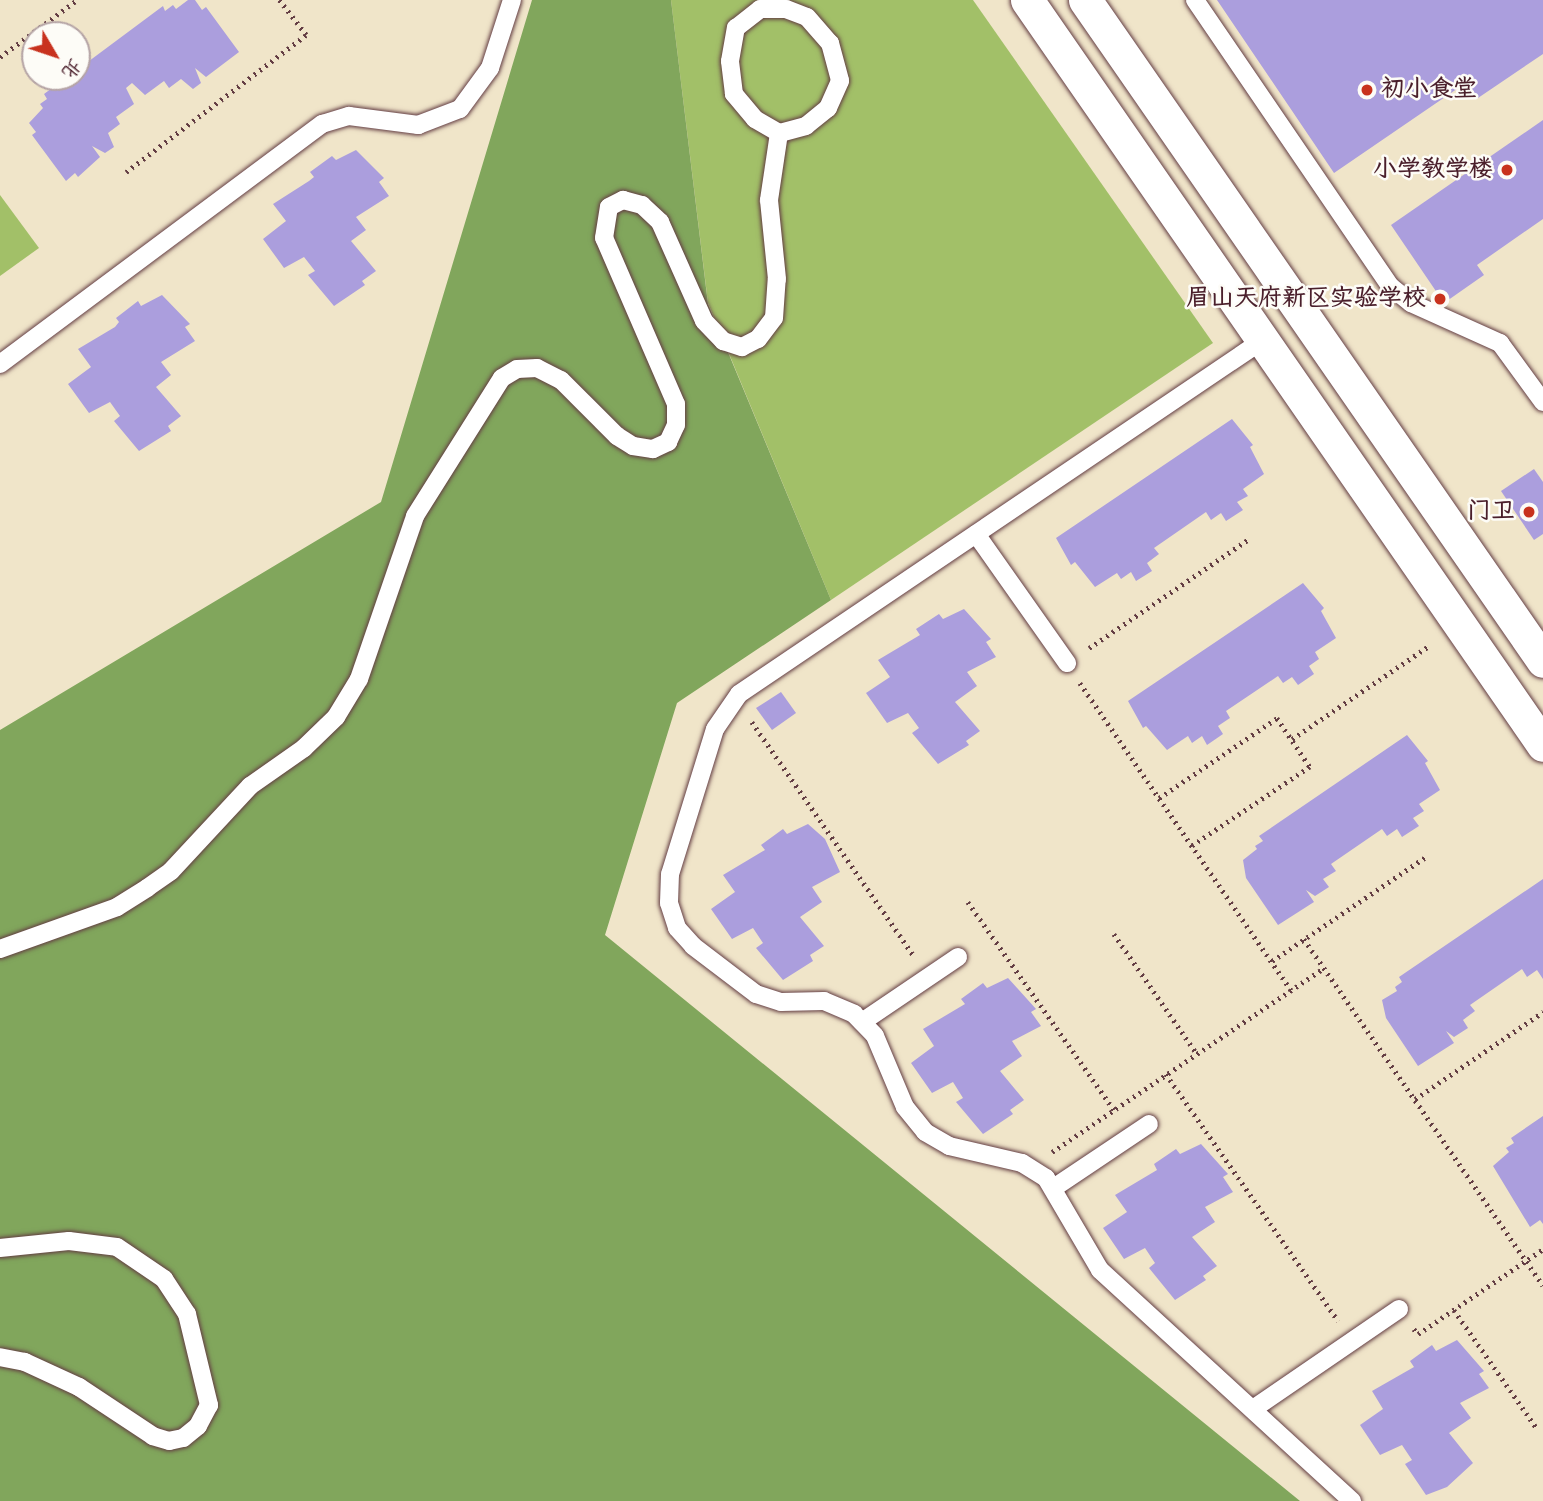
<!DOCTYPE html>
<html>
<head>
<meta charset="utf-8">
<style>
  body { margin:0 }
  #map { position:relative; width:1543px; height:1501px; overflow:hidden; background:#f0e5c9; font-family:Kalam,"LXGW WenKai TC",sans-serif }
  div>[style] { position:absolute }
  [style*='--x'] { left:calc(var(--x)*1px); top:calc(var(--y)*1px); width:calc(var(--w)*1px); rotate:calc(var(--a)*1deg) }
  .green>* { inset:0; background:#a2c068 }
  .forest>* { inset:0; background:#81a65c }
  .building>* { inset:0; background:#ab9edd }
  .path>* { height:4.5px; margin-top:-2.25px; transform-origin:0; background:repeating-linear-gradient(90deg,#633d43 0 2px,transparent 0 7px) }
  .roads { filter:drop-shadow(0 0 2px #633d43) drop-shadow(0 0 2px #633d43) }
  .service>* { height:18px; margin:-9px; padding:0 9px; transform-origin:9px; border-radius:9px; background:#fff }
  .minor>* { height:33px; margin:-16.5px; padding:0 16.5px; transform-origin:16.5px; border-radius:16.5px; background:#fff }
  .dots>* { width:19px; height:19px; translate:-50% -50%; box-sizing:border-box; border:4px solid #fdfcf7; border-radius:50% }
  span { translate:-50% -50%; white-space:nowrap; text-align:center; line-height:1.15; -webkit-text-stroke:5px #fdfcf7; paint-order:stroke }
  .poi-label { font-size:24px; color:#4a1f2b; font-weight:700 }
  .left { translate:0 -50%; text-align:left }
  .right { translate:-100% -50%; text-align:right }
  .north { position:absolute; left:21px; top:21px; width:70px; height:70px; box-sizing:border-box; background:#fdfcf7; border:2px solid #b5a4a5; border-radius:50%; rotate:129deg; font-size:19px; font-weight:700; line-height:28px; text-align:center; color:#4a1f2b }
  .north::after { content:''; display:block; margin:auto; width:24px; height:32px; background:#c8321e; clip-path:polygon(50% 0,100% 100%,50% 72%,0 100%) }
</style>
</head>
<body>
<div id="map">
  <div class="green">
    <i style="clip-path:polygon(671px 0,973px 0,1213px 343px,831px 600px,708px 303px)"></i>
    <i style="clip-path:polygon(0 195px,39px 248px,0 276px)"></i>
  </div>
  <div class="forest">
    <i style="clip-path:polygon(532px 0,671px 0,708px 304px,831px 600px,677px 703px,605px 935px,1300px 1501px,0 1501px,0 730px,381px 502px)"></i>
  </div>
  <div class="building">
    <i style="clip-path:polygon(188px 0,195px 0,202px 10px,206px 7px,239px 52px,206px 77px,195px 68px,201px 83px,193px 89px,181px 79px,169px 88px,164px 81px,145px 95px,132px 83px,126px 88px,134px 104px,116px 117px,120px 124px,108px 133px,114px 147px,105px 153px,92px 146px,100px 157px,78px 177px,75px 173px,66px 181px,32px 135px,36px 132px,29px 123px,43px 108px,40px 104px,47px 99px,44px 94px,67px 77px,77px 77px,77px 70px,163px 6px,165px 11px,173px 5px,176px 9px)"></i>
    <i style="clip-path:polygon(1217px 0,1543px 0,1543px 54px,1478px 98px,1467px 82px,1334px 173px)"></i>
    <i style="clip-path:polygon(1543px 120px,1543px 219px,1477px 265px,1484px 275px,1444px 303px,1391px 225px)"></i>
    <i style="clip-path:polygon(356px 150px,384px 178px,379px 182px,389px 196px,356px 217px,366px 230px,351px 241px,376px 271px,362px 281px,365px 285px,334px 306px,308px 275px,315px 271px,304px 257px,284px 268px,263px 239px,286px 221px,273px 204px,309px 181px,314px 177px,310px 172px,332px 156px,336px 160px)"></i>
    <i style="clip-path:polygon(162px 295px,190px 324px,185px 327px,195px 341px,161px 362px,171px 375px,156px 387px,181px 416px,168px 426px,171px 431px,139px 451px,114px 421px,120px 416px,110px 402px,89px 413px,68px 384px,91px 367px,78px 349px,115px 327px,119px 322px,116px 318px,138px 301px,141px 306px)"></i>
    <i style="clip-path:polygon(1232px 419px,1253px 445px,1250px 447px,1264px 474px,1243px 489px,1248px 496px,1237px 502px,1243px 510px,1226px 521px,1221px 513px,1211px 520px,1206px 512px,1154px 548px,1159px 554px,1147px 563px,1152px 571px,1136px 581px,1131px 572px,1121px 579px,1117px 573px,1095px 587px,1075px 562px,1071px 565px,1056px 538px)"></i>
    <i style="clip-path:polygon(1534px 469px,1543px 482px,1543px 534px,1534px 540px,1501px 491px)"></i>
    <i style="clip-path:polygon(1303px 583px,1324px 608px,1321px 611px,1336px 638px,1315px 652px,1319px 659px,1309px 666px,1314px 674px,1298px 685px,1292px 677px,1283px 683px,1278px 676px,1226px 711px,1230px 718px,1218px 726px,1223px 734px,1207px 745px,1202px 736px,1192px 743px,1188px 736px,1167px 750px,1146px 726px,1143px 728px,1128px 701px)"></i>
    <i style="clip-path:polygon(964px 609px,991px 639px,986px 642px,996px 657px,967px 672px,977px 686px,955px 702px,980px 731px,966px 741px,969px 745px,938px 764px,912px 733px,919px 728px,908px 713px,887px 723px,866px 693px,890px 677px,878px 660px,920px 635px,916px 629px,939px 614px,943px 619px)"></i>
    <i style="clip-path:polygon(781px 692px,796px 713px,772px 730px,756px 708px)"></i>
    <i style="clip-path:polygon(1407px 735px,1428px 761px,1425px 763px,1440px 790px,1419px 804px,1424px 811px,1413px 818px,1419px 826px,1402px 837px,1397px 829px,1387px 836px,1382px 829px,1331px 864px,1336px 871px,1323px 879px,1329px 887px,1315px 896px,1306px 890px,1314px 902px,1278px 925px,1246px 878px,1243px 860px,1257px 849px,1255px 846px,1263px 841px,1259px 836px)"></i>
    <i style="clip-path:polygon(808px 824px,825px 839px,840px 872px,812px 887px,822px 902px,800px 917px,824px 946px,810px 955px,813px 961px,783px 980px,756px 948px,763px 943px,753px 928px,732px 939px,711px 909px,735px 892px,723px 875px,765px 850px,761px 845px,783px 829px,787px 834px)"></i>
    <i style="clip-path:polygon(1543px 879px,1543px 979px,1537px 970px,1527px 977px,1522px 969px,1470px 1005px,1475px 1011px,1463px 1020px,1468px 1028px,1454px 1037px,1446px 1031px,1454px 1043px,1418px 1066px,1386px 1018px,1382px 1000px,1397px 991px,1395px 987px,1402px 982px,1399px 977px)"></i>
    <i style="clip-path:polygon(1008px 978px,1036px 1009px,1031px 1012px,1041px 1026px,1012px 1041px,1022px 1056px,1000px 1071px,1024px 1100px,1010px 1110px,1013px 1114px,983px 1134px,956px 1102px,963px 1098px,953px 1082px,932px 1093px,911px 1063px,934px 1046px,923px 1029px,965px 1004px,961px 999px,983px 983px,987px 988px)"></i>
    <i style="clip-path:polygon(1543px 1116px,1543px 1224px,1540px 1220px,1530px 1227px,1493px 1166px,1509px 1152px,1506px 1148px,1514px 1143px,1511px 1138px)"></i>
    <i style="clip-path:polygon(1201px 1144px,1228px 1174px,1223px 1177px,1233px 1192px,1205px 1207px,1215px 1222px,1192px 1237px,1217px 1266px,1203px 1276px,1206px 1280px,1175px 1300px,1149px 1268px,1155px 1263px,1145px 1248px,1124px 1259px,1103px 1228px,1127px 1212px,1115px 1195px,1157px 1170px,1154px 1164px,1176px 1149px,1180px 1154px)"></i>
    <i style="clip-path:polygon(1457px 1340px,1484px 1371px,1479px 1374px,1489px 1388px,1460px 1403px,1471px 1418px,1449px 1433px,1473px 1463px,1447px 1487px,1426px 1495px,1405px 1464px,1412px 1460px,1402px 1445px,1380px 1455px,1360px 1425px,1383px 1409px,1372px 1391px,1414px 1367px,1410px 1361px,1432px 1345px,1436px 1351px)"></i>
  </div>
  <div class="path">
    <i style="--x:0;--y:57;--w:96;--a:-36.5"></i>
    <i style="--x:126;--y:172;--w:226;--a:-37.3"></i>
    <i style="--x:306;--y:35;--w:44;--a:-127.6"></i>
    <i style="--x:1089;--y:648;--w:195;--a:-34.3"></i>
    <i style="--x:1080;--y:683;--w:373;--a:55.5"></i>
    <i style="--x:752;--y:722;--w:285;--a:55.3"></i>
    <i style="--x:1292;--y:739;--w:166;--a:-34.2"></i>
    <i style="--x:1159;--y:798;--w:143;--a:-34.1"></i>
    <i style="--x:1277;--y:718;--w:59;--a:56"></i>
    <i style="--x:1310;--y:767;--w:142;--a:146.2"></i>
    <i style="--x:968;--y:902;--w:254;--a:54.9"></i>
    <i style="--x:1114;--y:934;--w:146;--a:55.3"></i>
    <i style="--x:1304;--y:939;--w:421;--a:55.4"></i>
    <i style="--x:1272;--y:961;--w:187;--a:-34.1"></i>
    <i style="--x:1166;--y:1074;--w:301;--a:55.1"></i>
    <i style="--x:1415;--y:1099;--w:155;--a:-34.2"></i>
    <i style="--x:1052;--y:1152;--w:328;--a:-34.1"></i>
    <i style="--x:1454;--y:1310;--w:143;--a:55"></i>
    <i style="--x:1414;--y:1329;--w:6;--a:51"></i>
    <i style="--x:1418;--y:1334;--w:151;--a:-34.2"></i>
  </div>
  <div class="roads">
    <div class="service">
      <i style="--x:1195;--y:0;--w:346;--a:55.7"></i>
      <i style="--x:1390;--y:286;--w:27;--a:39"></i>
      <i style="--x:1411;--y:303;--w:98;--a:24.2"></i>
      <i style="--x:1500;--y:343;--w:73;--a:53.9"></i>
      <i style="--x:760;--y:9;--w:26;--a:0"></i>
      <i style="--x:786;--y:9;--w:22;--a:21"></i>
      <i style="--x:807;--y:17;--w:35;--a:49"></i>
      <i style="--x:830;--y:43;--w:39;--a:75"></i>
      <i style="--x:840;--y:81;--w:30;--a:114"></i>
      <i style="--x:828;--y:108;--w:28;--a:141"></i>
      <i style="--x:806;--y:126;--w:28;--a:165"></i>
      <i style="--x:779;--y:133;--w:28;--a:-150"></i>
      <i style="--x:755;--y:119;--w:33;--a:-130"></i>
      <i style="--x:734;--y:94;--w:33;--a:-97"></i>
      <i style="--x:730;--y:61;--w:34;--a:-80"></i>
      <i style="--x:736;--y:28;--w:31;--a:-38"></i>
      <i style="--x:1263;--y:340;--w:632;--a:145.96"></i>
      <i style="--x:739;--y:694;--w:42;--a:124.4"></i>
      <i style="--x:715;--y:729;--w:152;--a:107.2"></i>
      <i style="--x:670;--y:874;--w:29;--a:92"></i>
      <i style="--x:669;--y:903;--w:26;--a:72"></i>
      <i style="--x:677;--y:928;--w:24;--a:48"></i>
      <i style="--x:693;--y:946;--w:79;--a:37.3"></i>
      <i style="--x:756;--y:994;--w:26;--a:18"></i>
      <i style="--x:781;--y:1002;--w:43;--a:-1.3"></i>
      <i style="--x:824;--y:1001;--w:33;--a:23"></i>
      <i style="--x:854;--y:1014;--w:30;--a:46"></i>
      <i style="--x:875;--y:1036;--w:77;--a:67.1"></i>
      <i style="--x:905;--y:1107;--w:32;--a:51"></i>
      <i style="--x:925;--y:1132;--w:28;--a:30"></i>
      <i style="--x:949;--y:1146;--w:75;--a:13.1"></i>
      <i style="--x:1022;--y:1163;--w:28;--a:32"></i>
      <i style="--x:1046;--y:1178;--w:107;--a:59.6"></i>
      <i style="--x:1100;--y:1270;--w:342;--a:42.5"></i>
      <i style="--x:0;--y:364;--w:402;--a:-36.7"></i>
      <i style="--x:322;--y:124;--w:28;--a:-17"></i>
      <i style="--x:349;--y:116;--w:70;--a:7.4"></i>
      <i style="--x:418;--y:125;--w:45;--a:-20.9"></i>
      <i style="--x:460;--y:109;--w:51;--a:-53.8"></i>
      <i style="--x:490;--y:68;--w:71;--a:-72.1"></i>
      <i style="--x:976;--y:534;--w:158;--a:54.8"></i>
      <i style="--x:0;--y:949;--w:124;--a:-19.7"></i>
      <i style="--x:117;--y:907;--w:36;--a:-32"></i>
      <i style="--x:147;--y:888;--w:29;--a:-35"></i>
      <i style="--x:171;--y:871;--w:116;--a:-47.1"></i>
      <i style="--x:250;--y:786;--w:66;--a:-35.1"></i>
      <i style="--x:304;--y:748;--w:45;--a:-44.1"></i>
      <i style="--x:336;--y:717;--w:44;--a:-58.8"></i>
      <i style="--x:359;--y:679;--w:172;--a:-71"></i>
      <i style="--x:415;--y:516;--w:163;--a:-57.8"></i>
      <i style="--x:502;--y:378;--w:17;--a:-31"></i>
      <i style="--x:517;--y:369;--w:20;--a:-3"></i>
      <i style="--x:537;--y:368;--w:27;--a:27"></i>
      <i style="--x:561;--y:380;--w:79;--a:45"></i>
      <i style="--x:617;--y:436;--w:19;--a:32"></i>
      <i style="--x:633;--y:446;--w:20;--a:9"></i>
      <i style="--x:653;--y:449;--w:17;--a:-25"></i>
      <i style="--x:668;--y:442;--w:19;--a:-65"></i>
      <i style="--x:676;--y:425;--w:21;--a:-90"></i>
      <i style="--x:676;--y:404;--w:181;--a:-113.4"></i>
      <i style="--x:604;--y:238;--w:31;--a:-81"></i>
      <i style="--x:609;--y:207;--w:16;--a:-27"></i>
      <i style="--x:623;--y:200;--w:20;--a:15"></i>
      <i style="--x:642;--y:205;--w:25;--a:43"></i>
      <i style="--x:660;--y:222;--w:108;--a:66"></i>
      <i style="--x:704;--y:321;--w:28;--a:46"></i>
      <i style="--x:723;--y:341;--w:20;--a:18"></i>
      <i style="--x:742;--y:347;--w:18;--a:-27"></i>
      <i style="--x:758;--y:339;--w:26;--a:-53"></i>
      <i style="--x:774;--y:318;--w:39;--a:-86"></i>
      <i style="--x:777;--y:279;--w:79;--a:-95.8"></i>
      <i style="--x:769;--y:200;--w:68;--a:-81.5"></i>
      <i style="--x:862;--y:1022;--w:116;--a:-34.1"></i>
      <i style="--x:1055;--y:1187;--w:113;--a:-33.8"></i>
      <i style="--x:0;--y:1248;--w:69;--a:-5.8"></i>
      <i style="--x:69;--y:1241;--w:48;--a:7.1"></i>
      <i style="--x:117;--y:1247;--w:57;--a:34.2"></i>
      <i style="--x:164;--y:1279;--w:42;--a:56.7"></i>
      <i style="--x:187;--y:1314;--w:94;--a:76.4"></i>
      <i style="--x:209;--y:1405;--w:24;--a:118"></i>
      <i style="--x:198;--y:1426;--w:19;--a:141"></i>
      <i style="--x:183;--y:1438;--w:14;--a:168"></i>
      <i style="--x:169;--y:1441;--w:17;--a:-163"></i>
      <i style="--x:153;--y:1436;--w:89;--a:-146.5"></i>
      <i style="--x:79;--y:1387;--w:60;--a:-155.2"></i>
      <i style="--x:25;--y:1362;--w:25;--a:-169"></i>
      <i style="--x:1253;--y:1409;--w:177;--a:-34.4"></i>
    </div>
    <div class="minor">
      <i style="--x:1027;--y:0;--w:906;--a:55.29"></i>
      <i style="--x:1085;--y:0;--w:804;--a:55.28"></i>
    </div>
  </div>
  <div class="dots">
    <i style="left:1367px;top:90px;background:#c8321e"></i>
    <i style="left:1507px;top:170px;background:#c8321e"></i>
    <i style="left:1440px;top:299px;background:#c8321e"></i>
    <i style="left:1529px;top:512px;background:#c8321e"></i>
  </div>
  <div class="poi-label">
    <span class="left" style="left:1381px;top:90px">初小食堂</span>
    <span class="right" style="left:1493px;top:170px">小学教学楼</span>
    <span class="right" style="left:1426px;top:299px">眉山天府新区实验学校</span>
    <span class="right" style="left:1515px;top:512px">门卫</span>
  </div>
  <div class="north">北</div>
</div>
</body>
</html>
